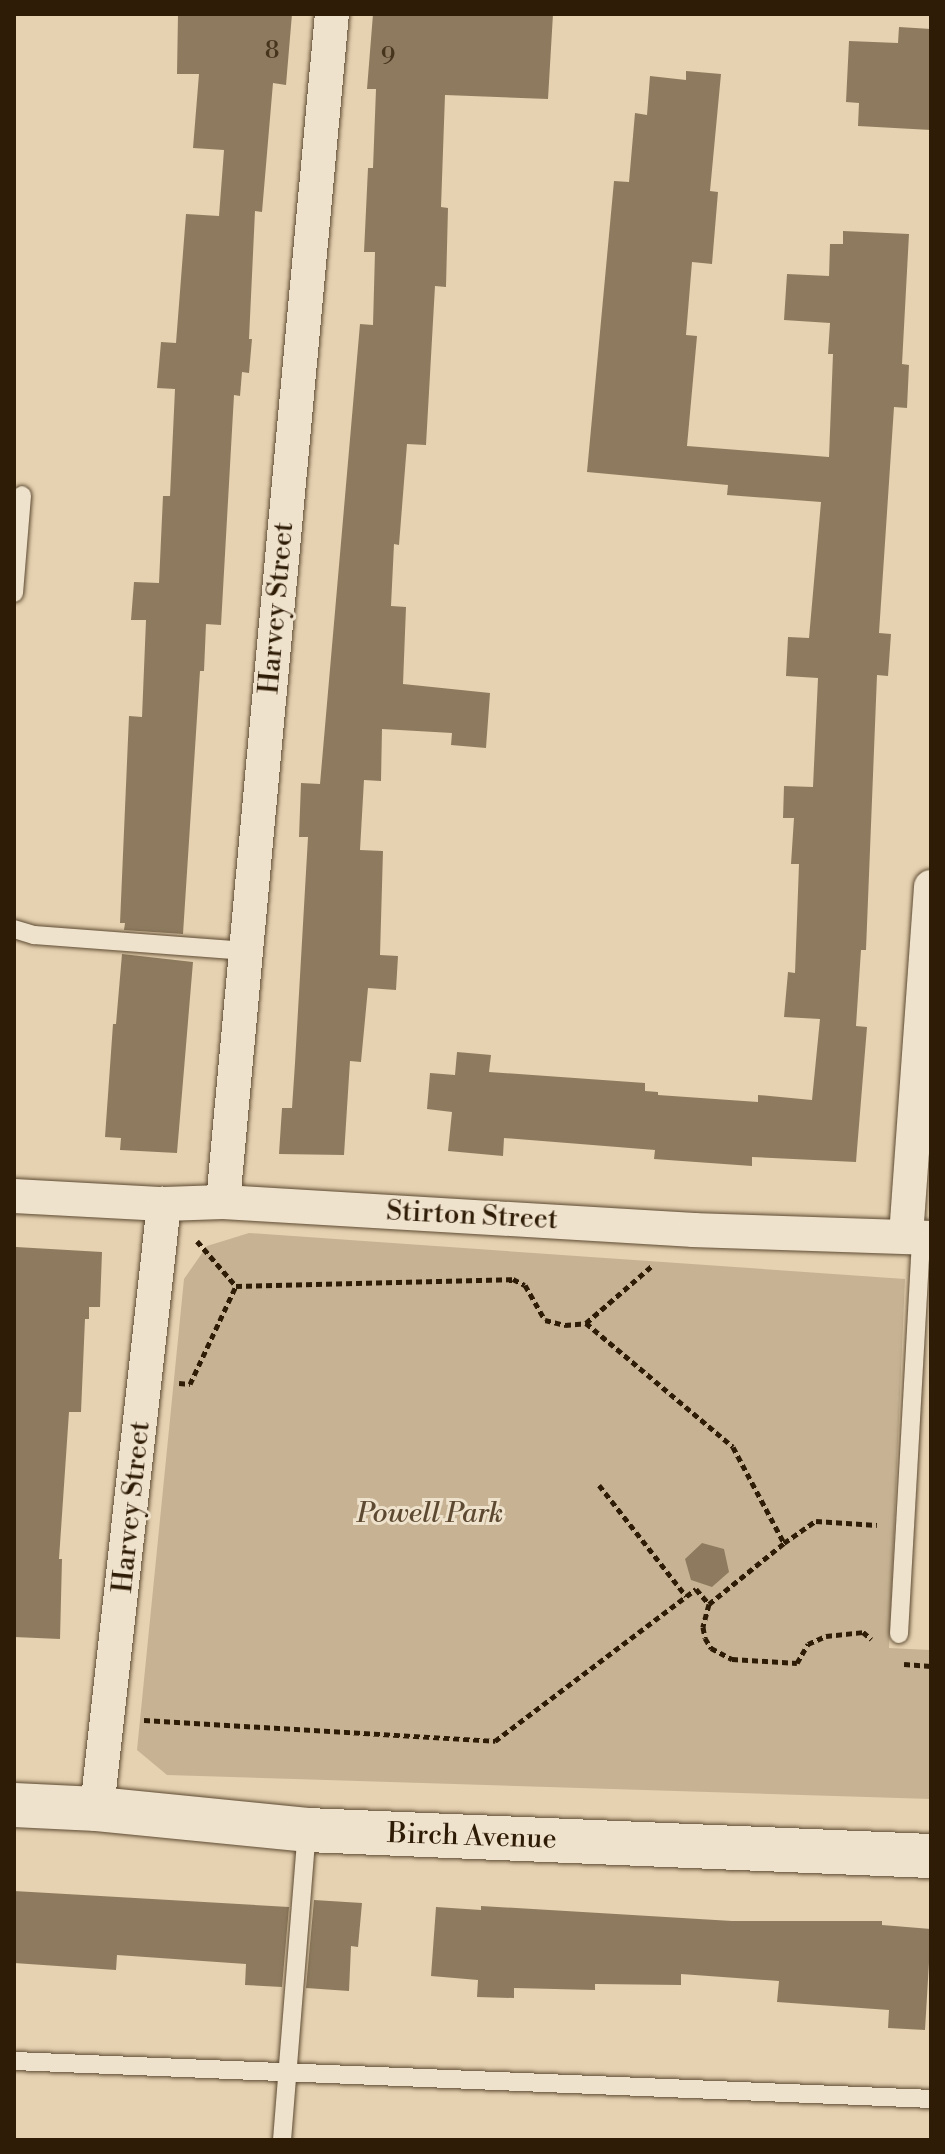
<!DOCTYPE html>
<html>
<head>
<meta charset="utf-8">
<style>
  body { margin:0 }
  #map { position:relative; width:945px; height:2154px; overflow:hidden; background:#e6d2b1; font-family:"Libre Bodoni",serif }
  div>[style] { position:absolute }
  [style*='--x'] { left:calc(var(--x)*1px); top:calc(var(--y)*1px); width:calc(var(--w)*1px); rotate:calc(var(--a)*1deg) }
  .green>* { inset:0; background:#c7b394 }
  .building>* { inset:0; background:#8e7b5f }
  .path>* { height:5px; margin-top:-2.5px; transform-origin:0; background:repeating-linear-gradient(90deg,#2f1c07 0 6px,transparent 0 10px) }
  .roads { filter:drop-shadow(0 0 2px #5d4a32) drop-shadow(0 0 2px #5d4a32) }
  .lane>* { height:18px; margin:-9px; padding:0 9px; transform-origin:9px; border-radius:9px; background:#efe2cc }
  .street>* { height:34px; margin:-17px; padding:0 17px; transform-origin:17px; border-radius:17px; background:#efe2cc }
  .secondary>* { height:44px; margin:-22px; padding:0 22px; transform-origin:22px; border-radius:22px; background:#efe2cc }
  span { translate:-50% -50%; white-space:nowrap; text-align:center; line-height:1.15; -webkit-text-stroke:6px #efe2cc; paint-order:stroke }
  .number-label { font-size:24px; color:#47341d }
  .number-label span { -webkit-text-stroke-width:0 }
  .street-label { font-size:28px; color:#2f1c07 }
  .park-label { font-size:28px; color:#5d4931; font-style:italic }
  .frame { position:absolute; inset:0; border:16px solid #2f1c07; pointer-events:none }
</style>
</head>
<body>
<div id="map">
  <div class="green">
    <i style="clip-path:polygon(249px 1233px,905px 1279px,889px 1648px,931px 1650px,931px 1799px,167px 1775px,137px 1750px,184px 1279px,207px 1246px)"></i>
  </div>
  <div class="building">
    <i style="clip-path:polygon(178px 14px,292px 14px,286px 85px,273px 83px,262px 212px,255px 211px,249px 339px,252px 339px,249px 373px,242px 372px,240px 396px,234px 395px,221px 625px,206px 624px,204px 671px,200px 671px,183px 934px,124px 930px,125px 923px,120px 923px,129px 716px,142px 717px,146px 620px,131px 620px,134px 582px,159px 583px,163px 496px,170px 496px,175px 389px,157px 388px,161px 342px,176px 343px,186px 214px,219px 216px,224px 150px,193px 148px,199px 74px,177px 74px)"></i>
    <i style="clip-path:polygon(373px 14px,553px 14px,548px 99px,445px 95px,441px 207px,448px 208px,446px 287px,435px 286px,426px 445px,407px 444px,399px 545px,394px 544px,391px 606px,406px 607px,403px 684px,490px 693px,486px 748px,451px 745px,452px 733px,382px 729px,381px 781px,364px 780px,360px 850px,383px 851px,380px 955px,398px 956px,396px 990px,368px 988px,361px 1062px,350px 1061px,344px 1155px,279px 1154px,282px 1108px,292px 1108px,295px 1063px,308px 837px,299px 837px,301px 783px,320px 784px,360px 324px,373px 325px,375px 252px,364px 252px,368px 168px,373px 168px,376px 89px,367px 89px)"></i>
    <i style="clip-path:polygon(899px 27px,931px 29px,931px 130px,858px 126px,859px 103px,846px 102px,849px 41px,898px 43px)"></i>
    <i style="clip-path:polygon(686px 71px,721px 74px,710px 191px,718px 192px,712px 264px,692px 262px,686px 335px,697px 336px,687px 446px,829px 457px,833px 354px,828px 354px,830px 323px,784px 320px,787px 274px,829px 276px,830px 244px,843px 244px,843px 231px,909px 234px,902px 364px,909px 365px,907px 408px,894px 407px,879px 633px,891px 634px,888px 676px,877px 675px,866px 950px,861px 950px,856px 1026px,867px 1027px,856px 1162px,752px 1157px,752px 1166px,654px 1159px,655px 1150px,504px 1138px,503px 1156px,448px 1151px,452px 1112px,427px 1109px,430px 1073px,455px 1075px,457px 1052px,491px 1055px,489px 1072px,645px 1083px,645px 1091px,658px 1092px,658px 1095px,758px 1102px,758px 1095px,812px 1100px,820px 1019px,784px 1017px,788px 972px,795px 973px,799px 864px,791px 864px,794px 818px,783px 818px,784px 786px,813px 787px,818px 678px,786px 676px,788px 637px,809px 638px,821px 502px,727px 495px,728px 485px,587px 472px,614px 181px,629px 182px,635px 113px,647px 115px,650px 76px,686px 80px)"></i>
    <i style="clip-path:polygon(122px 954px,193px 962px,177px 1153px,120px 1150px,121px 1138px,105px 1137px,113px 1024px,116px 1024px)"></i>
    <i style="clip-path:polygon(16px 1247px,102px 1252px,100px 1307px,89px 1307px,89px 1319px,85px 1319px,81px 1412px,69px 1412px,59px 1559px,62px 1559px,60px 1639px,14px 1637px)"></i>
    <i style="clip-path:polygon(702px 1543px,724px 1549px,729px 1572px,712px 1587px,691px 1580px,685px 1559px)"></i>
    <i style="clip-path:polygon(14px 1891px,289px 1907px,282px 1987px,245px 1985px,246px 1964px,117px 1955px,116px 1970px,14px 1963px)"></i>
    <i style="clip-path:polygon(314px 1900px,362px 1903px,358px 1947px,351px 1946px,349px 1991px,306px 1988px)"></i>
    <i style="clip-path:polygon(481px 1906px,732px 1921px,882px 1921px,882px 1925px,931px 1929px,925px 2030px,888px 2028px,889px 2010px,777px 2002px,779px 1981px,681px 1974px,681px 1985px,595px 1984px,595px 1990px,514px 1988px,514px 1998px,477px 1997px,478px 1980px,431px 1976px,436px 1907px,481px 1910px)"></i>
  </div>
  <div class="path">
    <i style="--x:197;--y:1241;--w:60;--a:49.1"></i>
    <i style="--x:236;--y:1286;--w:277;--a:-1.4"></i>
    <i style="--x:513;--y:1279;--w:13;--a:27"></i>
    <i style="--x:525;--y:1285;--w:40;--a:60.3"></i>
    <i style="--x:545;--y:1320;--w:21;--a:14"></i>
    <i style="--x:565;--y:1325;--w:21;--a:-5"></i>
    <i style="--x:586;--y:1323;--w:89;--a:-40.9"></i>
    <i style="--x:586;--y:1323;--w:192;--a:40.1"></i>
    <i style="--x:733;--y:1447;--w:109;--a:62"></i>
    <i style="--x:784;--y:1543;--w:39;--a:-35"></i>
    <i style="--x:816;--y:1521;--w:61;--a:3.8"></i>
    <i style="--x:179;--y:1383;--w:11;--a:5"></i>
    <i style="--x:190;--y:1384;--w:108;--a:-64.9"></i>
    <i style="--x:599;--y:1485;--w:141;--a:51.9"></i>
    <i style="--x:709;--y:1604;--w:97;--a:-39.1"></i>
    <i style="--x:904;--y:1664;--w:27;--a:4"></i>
    <i style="--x:144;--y:1720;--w:352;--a:3.4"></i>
    <i style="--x:495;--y:1741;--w:252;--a:-37.1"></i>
    <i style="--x:696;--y:1589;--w:20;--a:49"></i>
    <i style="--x:709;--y:1604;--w:24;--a:105"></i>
    <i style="--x:703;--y:1627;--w:11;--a:80"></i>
    <i style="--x:705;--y:1638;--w:12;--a:59"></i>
    <i style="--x:711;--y:1648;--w:24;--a:28"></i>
    <i style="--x:732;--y:1659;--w:65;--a:3.5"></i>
    <i style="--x:797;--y:1663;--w:22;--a:-60"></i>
    <i style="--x:808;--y:1644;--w:20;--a:-24"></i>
    <i style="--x:826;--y:1636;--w:37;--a:-6"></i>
    <i style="--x:863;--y:1632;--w:11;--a:41"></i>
  </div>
  <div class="roads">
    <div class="lane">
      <i style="--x:14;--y:593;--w:98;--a:-85.3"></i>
      <i style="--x:14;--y:929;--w:21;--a:17"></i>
      <i style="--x:34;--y:935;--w:213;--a:4.3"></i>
      <i style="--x:899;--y:1634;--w:398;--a:-86.8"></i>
      <i style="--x:14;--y:2061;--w:918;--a:2.37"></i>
      <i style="--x:282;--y:2140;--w:311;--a:-85.4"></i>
    </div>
    <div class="street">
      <i style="--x:14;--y:1196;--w:150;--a:3.1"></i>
      <i style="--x:164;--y:1204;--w:59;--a:-1.9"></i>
      <i style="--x:223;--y:1202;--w:472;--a:3.4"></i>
      <i style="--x:694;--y:1230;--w:237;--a:1.9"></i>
      <i style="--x:223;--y:1202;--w:1193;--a:-84.76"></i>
      <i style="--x:906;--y:1236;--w:350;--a:-85.9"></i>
      <i style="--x:97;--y:1809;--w:609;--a:-83.68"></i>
    </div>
    <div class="secondary">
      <i style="--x:14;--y:1805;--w:83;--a:2.8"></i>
      <i style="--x:97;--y:1809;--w:211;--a:5.7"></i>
      <i style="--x:307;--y:1830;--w:625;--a:2.39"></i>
    </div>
  </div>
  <div class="number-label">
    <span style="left:272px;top:52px">8</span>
    <span style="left:388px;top:58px">9</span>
  </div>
  <div class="street-label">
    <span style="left:277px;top:608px;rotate:-85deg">Harvey Street</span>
    <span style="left:472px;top:1216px;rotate:3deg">Stirton Street</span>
    <span style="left:132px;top:1507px;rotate:-84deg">Harvey Street</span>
    <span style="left:472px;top:1837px;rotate:2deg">Birch Avenue</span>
  </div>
  <div class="park-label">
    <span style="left:430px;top:1514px">Powell Park</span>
  </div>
  <div class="frame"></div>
</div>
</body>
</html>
